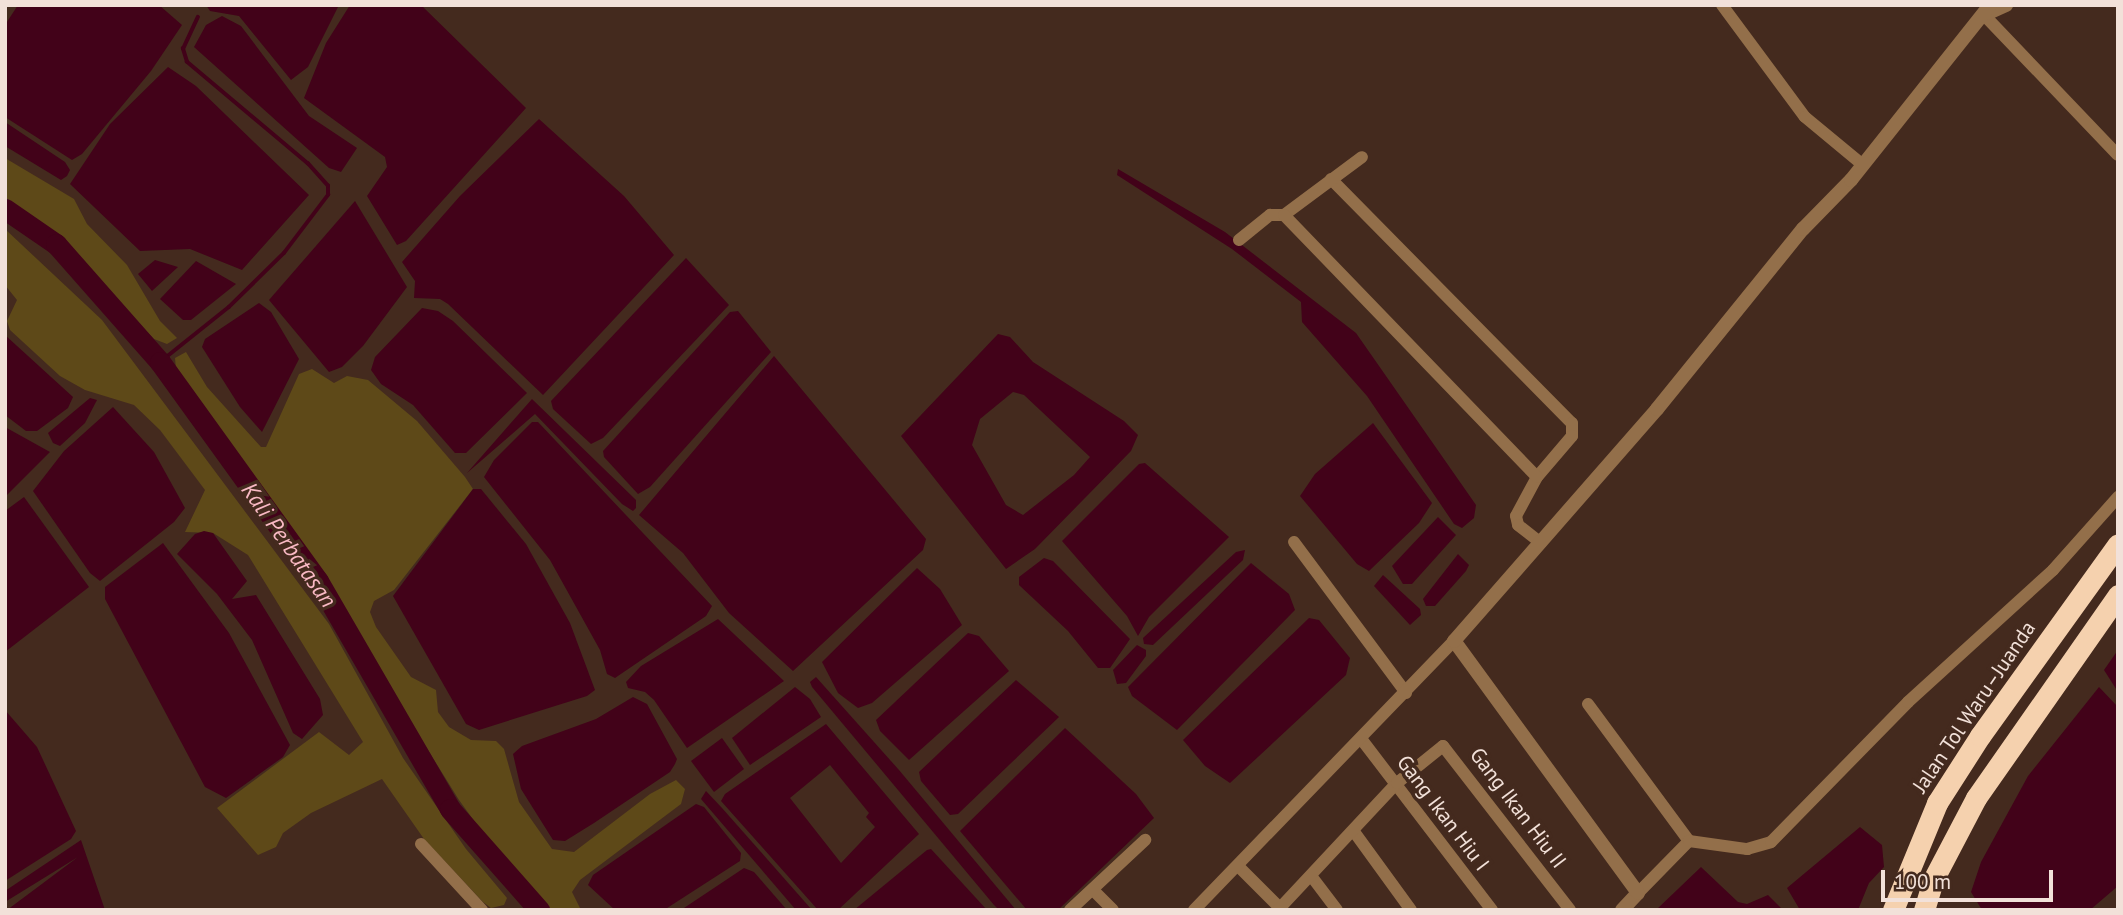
<!DOCTYPE html>
<html>
<head>
<meta charset="utf-8">
<style>
  body { margin:0 }
  #map { position:relative; width:2123px; height:915px; overflow:hidden; background:#442a1e; font-family:"PT Sans",sans-serif }
  div>[style] { position:absolute }
  [style*='--x'] { left:calc(var(--x)*1px); top:calc(var(--y)*1px); width:calc(var(--w)*1px); rotate:calc(var(--a)*1deg) }
  .green>* { inset:0; background:#5e4918 }
  .water>* { inset:0; background:#420219 }
  .stream>* { height:3.5px; margin:-1.75px; padding:0 1.75px; transform-origin:1.75px; border-radius:1.75px; background:#420219 }
  .river>* { height:21px; margin:-10.5px; padding:0 10.5px; transform-origin:10.5px; border-radius:10.5px; background:#420219 }
  .minor>* { height:12px; margin:-6px; padding:0 6px; transform-origin:6px; border-radius:6px; background:#936f4a }
  .tertiary>* { height:14px; margin:-7px; padding:0 7px; transform-origin:7px; border-radius:7px; background:#936f4a }
  .motorway>* { height:21px; margin:-10.5px; padding:0 10.5px; transform-origin:10.5px; border-radius:10.5px; background:#f5d1ae }
  span { translate:-50% -50%; white-space:nowrap; text-align:center; line-height:1.15; -webkit-text-stroke:7px #442a1e; paint-order:stroke }
  .street-label { font-size:21px; color:#f2e1d9 }
  .water-label { font-size:23px; color:#f9b9c4; font-style:italic }
  .frame { position:absolute; inset:0; border:7px solid #f2e1d9; pointer-events:none }
  .scale { position:absolute; left:1881px; top:870px; width:172px; height:32px; box-sizing:border-box; border:4px solid #f2e1d9; border-top:0; padding-left:9px; font-size:21px; line-height:24px; white-space:nowrap; color:#f2e1d9; -webkit-text-stroke:5px #442a1e; paint-order:stroke }
</style>
</head>
<body>
<div id="map">
  <div class="green">
    <i style="clip-path:polygon(5px 158px,74px 199px,87px 224px,127px 265px,160px 321px,177px 338px,167px 344px,154px 339px,63px 244px,5px 197px)"></i>
    <i style="clip-path:polygon(5px 229px,102px 320px,329px 624px,403px 758px,466px 849px,507px 898px,504px 905px,491px 908px,483px 902px,424px 839px,382px 779px,311px 813px,283px 833px,276px 847px,258px 855px,217px 808px,319px 732px,349px 755px,363px 742px,248px 555px,213px 533px,185px 532px,205px 490px,160px 430px,134px 405px,85px 390px,60px 376px,10px 330px,7px 321px,17px 300px,5px 285px)"></i>
    <i style="clip-path:polygon(186px 352px,207px 387px,261px 447px,266px 447px,299px 374px,312px 369px,334px 383px,347px 376px,368px 380px,417px 421px,465px 477px,473px 489px,394px 590px,374px 601px,370px 612px,376px 627px,411px 677px,436px 690px,438px 712px,449px 727px,471px 740px,496px 741px,504px 749px,519px 802px,552px 849px,574px 852px,650px 794px,676px 780px,685px 789px,681px 804px,580px 880px,572px 892px,581px 910px,545px 910px,519px 883px,459px 800px,309px 559px,176px 369px,175px 358px)"></i>
  </div>
  <div class="water">
    <i style="clip-path:polygon(18px 5px,159px 5px,182px 25px,151px 71px,82px 154px,72px 160px,5px 117px,5px 25px)"></i>
    <i style="clip-path:polygon(206px 5px,339px 5px,308px 67px,291px 80px,239px 16px,210px 11px)"></i>
    <i style="clip-path:polygon(350px 5px,421px 5px,526px 108px,406px 241px,397px 245px,367px 196px,387px 167px,385px 157px,304px 98px,326px 43px)"></i>
    <i style="clip-path:polygon(222px 16px,241px 26px,309px 116px,357px 148px,341px 172px,329px 168px,194px 47px,206px 25px)"></i>
    <i style="clip-path:polygon(168px 67px,196px 86px,309px 195px,242px 270px,190px 249px,140px 251px,70px 184px,110px 124px)"></i>
    <i style="clip-path:polygon(539px 119px,624px 196px,674px 255px,543px 395px,448px 304px,440px 299px,414px 298px,415px 281px,402px 262px,460px 196px)"></i>
    <i style="clip-path:polygon(5px 122px,65px 162px,70px 170px,67px 176px,61px 180px,5px 146px)"></i>
    <i style="clip-path:polygon(1118px 169px,1225px 232px,1356px 333px,1476px 505px,1474px 518px,1462px 528px,1454px 524px,1367px 396px,1302px 322px,1301px 302px,1232px 249px,1117px 175px)"></i>
    <i style="clip-path:polygon(355px 201px,407px 287px,363px 346px,342px 367px,329px 372px,269px 300px)"></i>
    <i style="clip-path:polygon(686px 258px,729px 305px,603px 438px,591px 444px,553px 409px,551px 401px)"></i>
    <i style="clip-path:polygon(155px 260px,178px 267px,152px 291px,138px 274px)"></i>
    <i style="clip-path:polygon(196px 261px,236px 284px,191px 320px,183px 320px,160px 299px)"></i>
    <i style="clip-path:polygon(259px 303px,271px 312px,299px 359px,262px 432px,240px 407px,202px 347px,205px 339px)"></i>
    <i style="clip-path:polygon(422px 308px,438px 311px,453px 321px,527px 393px,466px 453px,455px 453px,413px 405px,381px 384px,371px 370px,375px 357px)"></i>
    <i style="clip-path:polygon(738px 311px,771px 352px,650px 487px,638px 494px,604px 457px,603px 451px,730px 312px)"></i>
    <i style="clip-path:polygon(evenodd,998px 334px,1010px 337px,1033px 362px,1124px 421px,1138px 435px,1131px 451px,1035px 549px,1006px 569px,901px 436px,998px 334px,1013px 392px,1024px 395px,1090px 457px,1074px 475px,1023px 515px,1006px 505px,972px 445px,980px 419px,1013px 392px)"></i>
    <i style="clip-path:polygon(5px 335px,73px 397px,68px 408px,37px 431px,26px 431px,5px 415px)"></i>
    <i style="clip-path:polygon(774px 356px,926px 539px,923px 550px,793px 671px,729px 613px,683px 553px,639px 515px)"></i>
    <i style="clip-path:polygon(90px 398px,97px 400px,85px 423px,60px 446px,53px 443px,48px 433px)"></i>
    <i style="clip-path:polygon(532px 399px,636px 500px,636px 508px,633px 511px,622px 504px,535px 414px,467px 473px)"></i>
    <i style="clip-path:polygon(113px 407px,154px 452px,185px 508px,174px 522px,100px 581px,90px 573px,33px 491px,64px 451px)"></i>
    <i style="clip-path:polygon(532px 422px,538px 422px,712px 606px,706px 616px,615px 678px,607px 674px,600px 650px,550px 560px,484px 477px,494px 460px)"></i>
    <i style="clip-path:polygon(1373px 423px,1432px 503px,1419px 523px,1369px 571px,1357px 564px,1300px 496px,1315px 474px)"></i>
    <i style="clip-path:polygon(5px 427px,50px 452px,5px 497px)"></i>
    <i style="clip-path:polygon(1145px 463px,1229px 537px,1149px 617px,1138px 636px,1127px 616px,1062px 541px,1139px 464px)"></i>
    <i style="clip-path:polygon(473px 489px,481px 489px,526px 544px,570px 623px,595px 690px,587px 696px,479px 730px,466px 724px,393px 596px)"></i>
    <i style="clip-path:polygon(24px 497px,89px 587px,5px 652px,5px 511px)"></i>
    <i style="clip-path:polygon(1438px 517px,1456px 535px,1412px 584px,1403px 584px,1392px 566px)"></i>
    <i style="clip-path:polygon(204px 531px,213px 533px,247px 581px,232px 599px,256px 595px,320px 699px,323px 715px,302px 739px,293px 733px,252px 640px,217px 594px,177px 554px,195px 534px)"></i>
    <i style="clip-path:polygon(163px 543px,229px 633px,290px 745px,283px 757px,226px 798px,205px 787px,105px 599px,105px 587px)"></i>
    <i style="clip-path:polygon(1245px 550px,1243px 560px,1153px 645px,1144px 644px,1143px 638px,1236px 552px)"></i>
    <i style="clip-path:polygon(1458px 554px,1469px 565px,1466px 571px,1435px 606px,1426px 606px,1423px 599px)"></i>
    <i style="clip-path:polygon(1044px 558px,1053px 561px,1130px 639px,1110px 668px,1098px 668px,1068px 631px,1019px 585px,1019px 577px)"></i>
    <i style="clip-path:polygon(1251px 563px,1289px 594px,1295px 610px,1177px 730px,1132px 696px,1128px 687px)"></i>
    <i style="clip-path:polygon(917px 568px,940px 589px,962px 625px,872px 703px,858px 708px,838px 693px,822px 662px)"></i>
    <i style="clip-path:polygon(1383px 575px,1420px 609px,1421px 615px,1410px 625px,1374px 586px)"></i>
    <i style="clip-path:polygon(1309px 618px,1319px 620px,1350px 658px,1346px 675px,1230px 783px,1205px 766px,1183px 740px)"></i>
    <i style="clip-path:polygon(718px 619px,784px 681px,687px 748px,654px 700px,645px 692px,628px 688px,626px 682px,641px 666px)"></i>
    <i style="clip-path:polygon(968px 633px,979px 636px,1009px 671px,909px 760px,880px 731px,876px 720px)"></i>
    <i style="clip-path:polygon(1137px 645px,1146px 650px,1146px 656px,1126px 683px,1117px 684px,1113px 670px)"></i>
    <i style="clip-path:polygon(2118px 650px,2118px 692px,2104px 670px)"></i>
    <i style="clip-path:polygon(816px 677px,899px 770px,1016px 910px,999px 910px,994px 905px,812px 687px,810px 682px)"></i>
    <i style="clip-path:polygon(1016px 680px,1059px 717px,958px 814px,950px 815px,921px 781px,919px 772px)"></i>
    <i style="clip-path:polygon(795px 687px,810px 699px,821px 717px,750px 765px,732px 738px)"></i>
    <i style="clip-path:polygon(2099px 687px,2118px 707px,2118px 886px,2090px 910px,1982px 910px,1971px 892px,1981px 862px,2028px 776px)"></i>
    <i style="clip-path:polygon(633px 697px,647px 704px,677px 759px,675px 764px,670px 772px,594px 823px,565px 841px,553px 840px,521px 789px,513px 754px,522px 746px,596px 719px)"></i>
    <i style="clip-path:polygon(5px 710px,37px 747px,76px 831px,71px 839px,5px 881px)"></i>
    <i style="clip-path:polygon(evenodd,826px 724px,919px 834px,838px 910px,818px 910px,721px 801px,725px 794px,826px 724px,830px 765px,869px 813px,866px 817px,875px 827px,841px 863px,790px 798px,830px 765px)"></i>
    <i style="clip-path:polygon(1065px 728px,1136px 794px,1154px 818px,1058px 910px,1027px 910px,960px 831px)"></i>
    <i style="clip-path:polygon(722px 738px,744px 769px,714px 792px,691px 761px)"></i>
    <i style="clip-path:polygon(706px 791px,722px 808px,812px 910px,796px 910px,701px 799px)"></i>
    <i style="clip-path:polygon(696px 804px,704px 807px,741px 853px,740px 861px,664px 910px,615px 910px,588px 885px,593px 875px)"></i>
    <i style="clip-path:polygon(1860px 827px,1882px 845px,1884px 867px,1869px 883px,1858px 910px,1800px 910px,1787px 888px)"></i>
    <i style="clip-path:polygon(81px 840px,105px 910px,7px 910px,78px 857px,5px 902px,5px 891px)"></i>
    <i style="clip-path:polygon(931px 849px,987px 910px,854px 910px,927px 850px)"></i>
    <i style="clip-path:polygon(1701px 867px,1738px 902px,1747px 904px,1768px 895px,1783px 910px,1656px 910px)"></i>
    <i style="clip-path:polygon(744px 868px,754px 872px,787px 910px,681px 910px)"></i>
  </div>
  <div class="stream">
    <i style="--x:160;--y:362;--w:88;--a:-38.6"></i>
    <i style="--x:229;--y:307;--w:77;--a:-44.5"></i>
    <i style="--x:284;--y:253;--w:73;--a:-52.8"></i>
    <i style="--x:328;--y:195;--w:9;--a:-90"></i>
    <i style="--x:328;--y:186;--w:30;--a:-132"></i>
    <i style="--x:308;--y:164;--w:158;--a:-139.9"></i>
    <i style="--x:187;--y:62;--w:14;--a:-107"></i>
    <i style="--x:183;--y:49;--w:35;--a:-65"></i>
  </div>
  <div class="river">
    <i style="--x:5;--y:209;--w:62;--a:34.5"></i>
    <i style="--x:56;--y:244;--w:157;--a:48.6"></i>
    <i style="--x:160;--y:362;--w:270;--a:54.2"></i>
    <i style="--x:318;--y:581;--w:263;--a:59.9"></i>
    <i style="--x:450;--y:809;--w:135;--a:48.6"></i>
  </div>
  <div class="minor">
    <i style="--x:1722;--y:5;--w:139;--a:53.5"></i>
    <i style="--x:1805;--y:117;--w:75;--a:39.6"></i>
    <i style="--x:1985;--y:16;--w:192;--a:46.3"></i>
    <i style="--x:1331;--y:179;--w:343;--a:45.4"></i>
    <i style="--x:1572;--y:423;--w:13;--a:90"></i>
    <i style="--x:1572;--y:436;--w:54;--a:130.5"></i>
    <i style="--x:1537;--y:477;--w:44;--a:118.3"></i>
    <i style="--x:1516;--y:516;--w:9;--a:77"></i>
    <i style="--x:1518;--y:525;--w:29;--a:38"></i>
    <i style="--x:1284;--y:215;--w:97;--a:-36.6"></i>
    <i style="--x:1239;--y:240;--w:40;--a:-39"></i>
    <i style="--x:1270;--y:215;--w:14;--a:0"></i>
    <i style="--x:1284;--y:215;--w:364;--a:46"></i>
    <i style="--x:1294;--y:542;--w:188;--a:53.4"></i>
    <i style="--x:1588;--y:704;--w:170;--a:53.6"></i>
    <i style="--x:1362;--y:740;--w:214;--a:52.6"></i>
    <i style="--x:1355;--y:833;--w:95;--a:54"></i>
    <i style="--x:421;--y:844;--w:90;--a:47.3"></i>
    <i style="--x:1239;--y:867;--w:58;--a:45"></i>
    <i style="--x:1312;--y:877;--w:41;--a:52.9"></i>
    <i style="--x:1093;--y:890;--w:28;--a:45"></i>
    <i style="--x:1638;--y:893;--w:73;--a:-45.6"></i>
    <i style="--x:1689;--y:841;--w:59;--a:7.9"></i>
    <i style="--x:1747;--y:849;--w:25;--a:-16"></i>
    <i style="--x:1771;--y:842;--w:196;--a:-45.6"></i>
    <i style="--x:1908;--y:702;--w:196;--a:-42.3"></i>
    <i style="--x:2053;--y:570;--w:98;--a:-48.3"></i>
    <i style="--x:1070;--y:910;--w:103;--a:-43"></i>
    <i style="--x:1194;--y:910;--w:374;--a:-46"></i>
    <i style="--x:1278;--y:910;--w:174;--a:-46.9"></i>
    <i style="--x:1397;--y:783;--w:59;--a:-38.8"></i>
    <i style="--x:1443;--y:746;--w:207;--a:52.2"></i>
  </div>
  <div class="tertiary">
    <i style="--x:1988;--y:13;--w:20;--a:-24"></i>
    <i style="--x:1622;--y:910;--w:23;--a:-47"></i>
    <i style="--x:1638;--y:893;--w:312;--a:-126.1"></i>
    <i style="--x:1454;--y:641;--w:308;--a:-48.8"></i>
    <i style="--x:1657;--y:409;--w:232;--a:-51"></i>
    <i style="--x:1803;--y:229;--w:69;--a:-45.6"></i>
    <i style="--x:1851;--y:180;--w:223;--a:-51.5"></i>
  </div>
  <div class="motorway">
    <i style="--x:1893;--y:910;--w:116;--a:-67.6"></i>
    <i style="--x:1937;--y:803;--w:80;--a:-57.3"></i>
    <i style="--x:1980;--y:736;--w:236;--a:-54.3"></i>
    <i style="--x:1924;--y:910;--w:31;--a:-73"></i>
    <i style="--x:1933;--y:880;--w:93;--a:-62.3"></i>
    <i style="--x:1976;--y:798;--w:248;--a:-55"></i>
  </div>
  <div class="street-label">
    <span style="left:1974px;top:707px;rotate:-56deg">Jalan Tol Waru–Juanda</span>
    <span style="left:1518px;top:808px;rotate:53deg">Gang Ikan Hiu II</span>
    <span style="left:1443px;top:813px;rotate:53deg">Gang Ikan Hiu I</span>
  </div>
  <div class="water-label">
    <span style="left:289px;top:545px;rotate:55deg">Kali Perbatasan</span>
  </div>
  <div class="frame"></div>
  <div class="scale">100 m</div>
</div>
</body>
</html>
